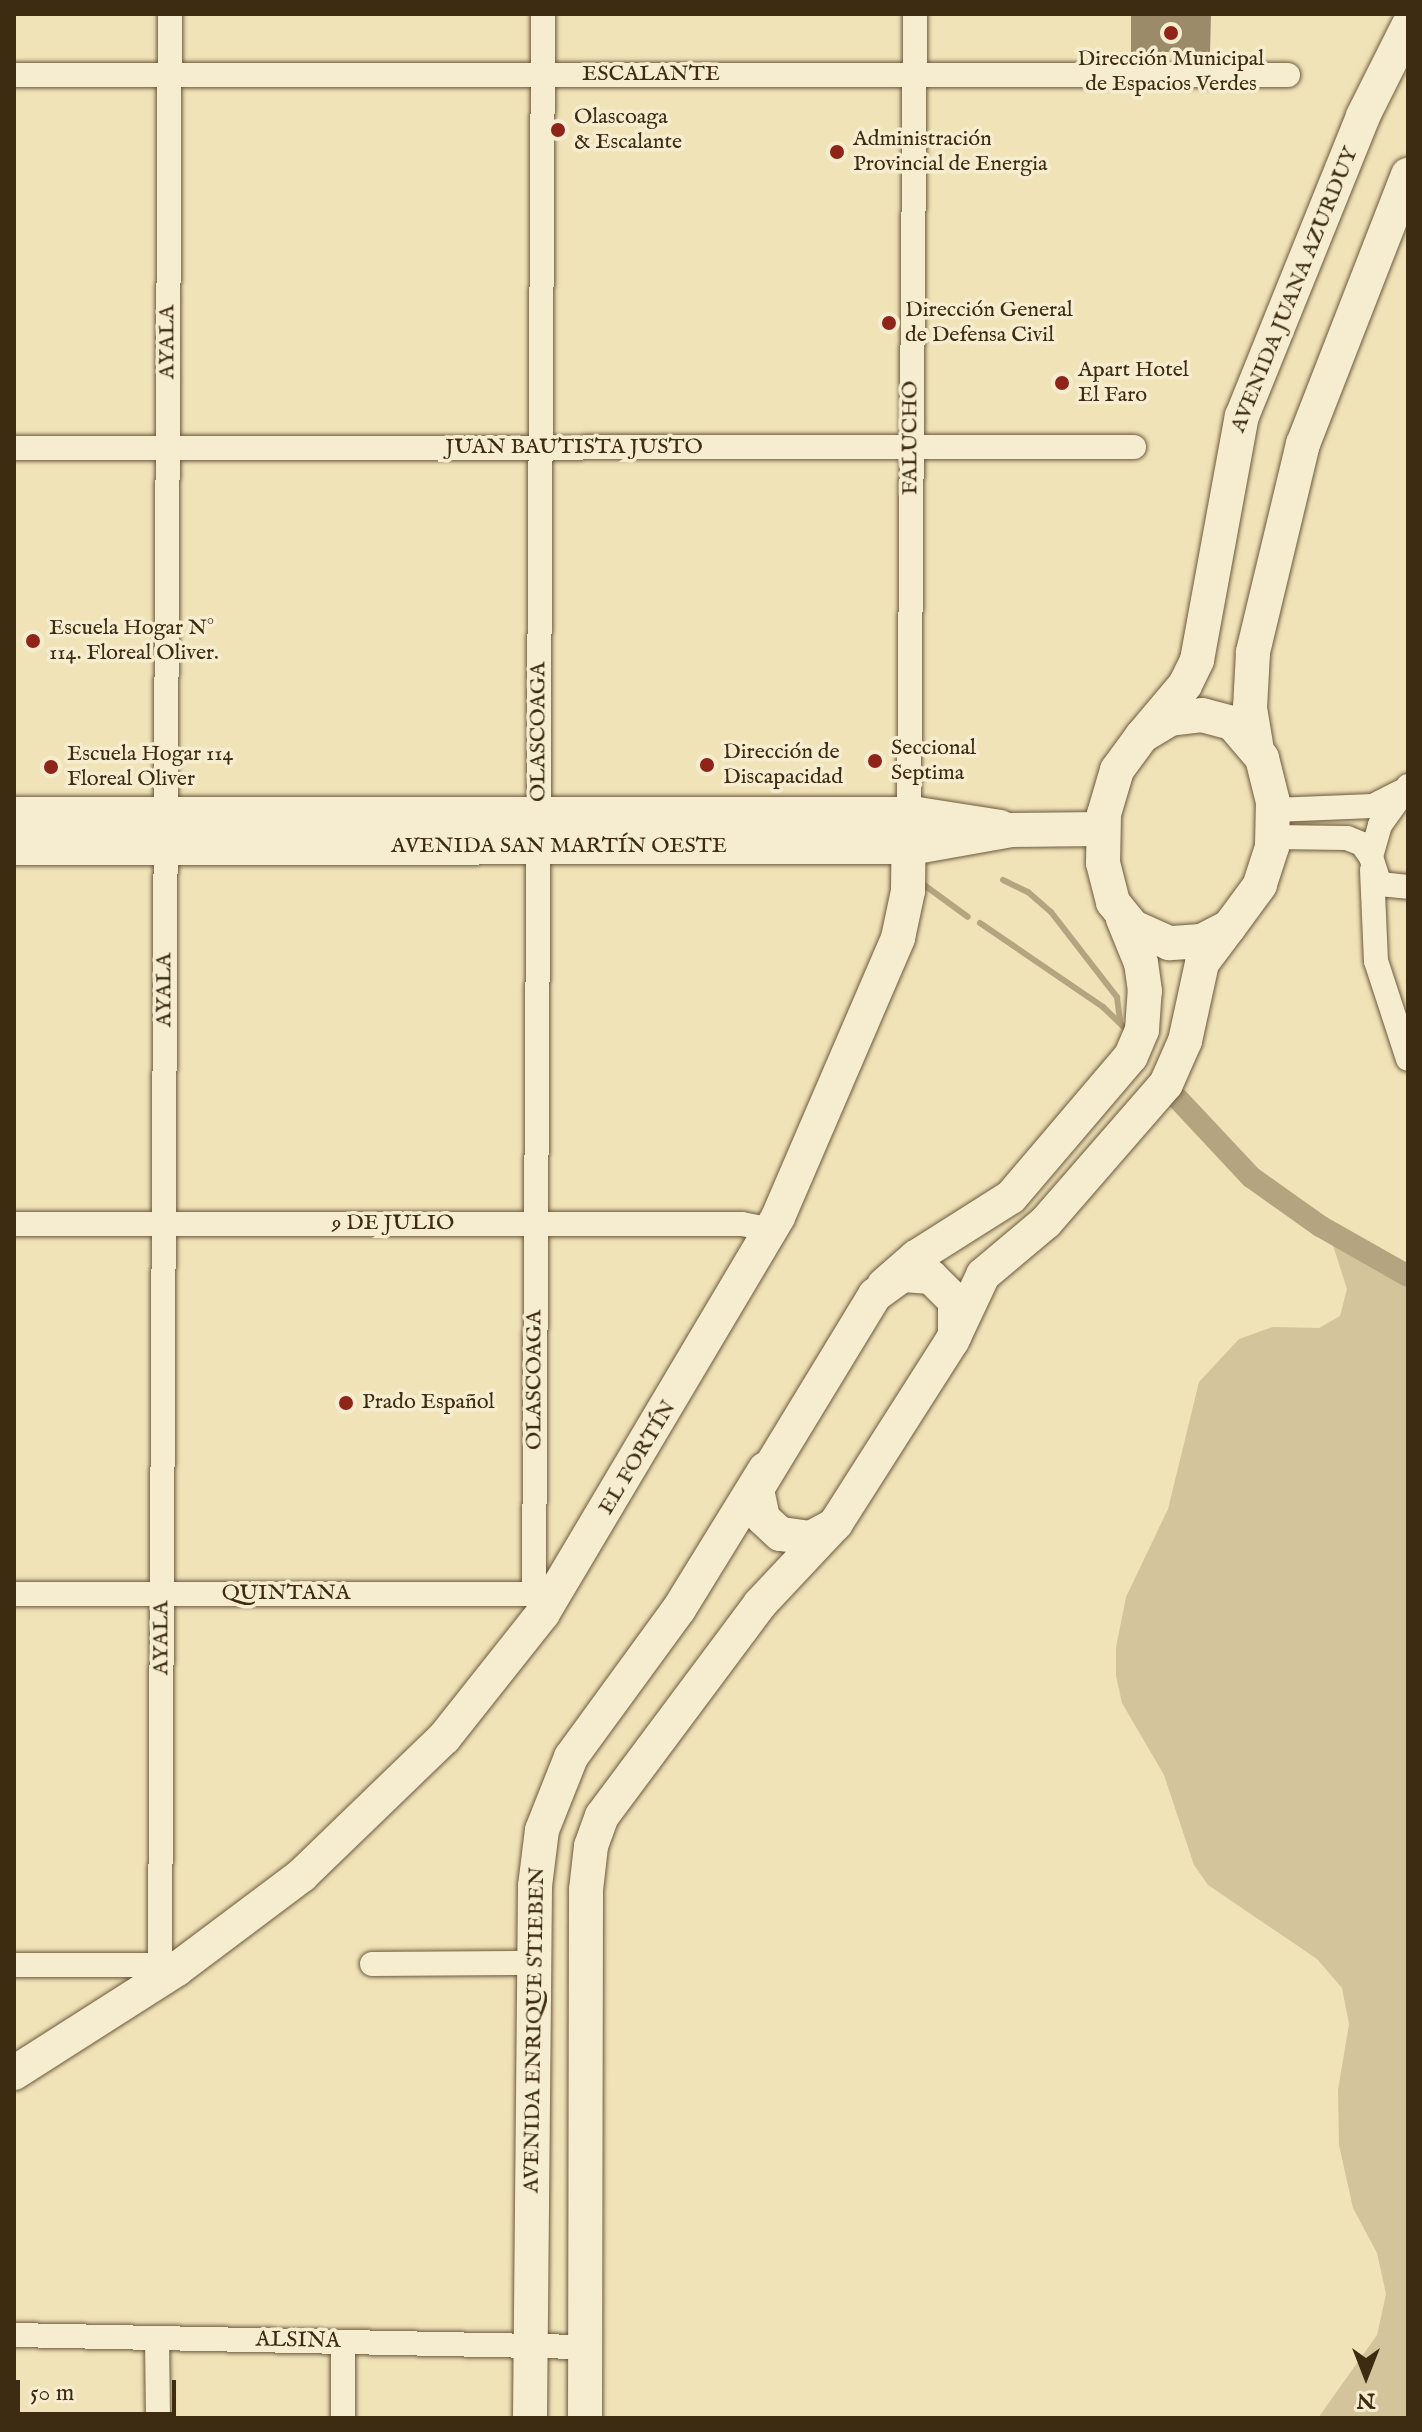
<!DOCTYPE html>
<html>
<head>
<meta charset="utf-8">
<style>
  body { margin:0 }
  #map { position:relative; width:1422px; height:2432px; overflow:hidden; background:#f1e3b8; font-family:"IM FELL English",serif }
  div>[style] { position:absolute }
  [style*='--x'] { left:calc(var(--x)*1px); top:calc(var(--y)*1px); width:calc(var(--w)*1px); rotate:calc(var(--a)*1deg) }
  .green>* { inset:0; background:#d3c49c }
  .stream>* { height:6px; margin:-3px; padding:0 3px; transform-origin:3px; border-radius:3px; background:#b4a580 }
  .canal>* { height:22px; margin:-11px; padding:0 11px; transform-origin:11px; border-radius:11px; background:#b4a580 }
  .building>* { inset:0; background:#9b8b68 }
  .roads { filter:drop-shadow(0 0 2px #6b5a3c) drop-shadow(0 0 2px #6b5a3c) }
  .street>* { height:24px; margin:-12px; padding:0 12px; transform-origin:12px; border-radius:12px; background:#f6edd1 }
  .secondary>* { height:34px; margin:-17px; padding:0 17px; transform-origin:17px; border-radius:17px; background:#f6edd1 }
  .dots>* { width:22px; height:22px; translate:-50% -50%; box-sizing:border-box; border:4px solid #f6edd1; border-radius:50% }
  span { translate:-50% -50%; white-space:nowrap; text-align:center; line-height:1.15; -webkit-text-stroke:7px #f6edd1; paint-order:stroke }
  .poi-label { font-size:22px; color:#3e2c12 }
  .left { translate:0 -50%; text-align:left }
  .street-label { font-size:22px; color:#3e2c12 }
  .frame { position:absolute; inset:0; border:16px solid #3e2c12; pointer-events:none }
  .north { position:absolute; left:1326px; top:2336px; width:80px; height:80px; -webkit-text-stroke:6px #f6edd1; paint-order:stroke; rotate:180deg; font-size:22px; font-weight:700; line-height:32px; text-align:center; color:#3e2c12 }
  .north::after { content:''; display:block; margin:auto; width:28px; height:36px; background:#3e2c12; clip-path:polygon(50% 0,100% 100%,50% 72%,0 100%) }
  .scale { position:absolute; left:16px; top:2380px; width:160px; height:36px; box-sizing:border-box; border:4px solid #3e2c12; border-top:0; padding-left:10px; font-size:24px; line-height:28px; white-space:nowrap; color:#3e2c12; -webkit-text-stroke:6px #f6edd1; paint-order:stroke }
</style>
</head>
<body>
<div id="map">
  <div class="green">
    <i style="clip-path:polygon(1328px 1230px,1408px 1276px,1408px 2418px,1318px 2418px,1377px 2335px,1386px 2294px,1377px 2253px,1353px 2208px,1339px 2145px,1338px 2090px,1349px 2024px,1342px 1988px,1317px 1959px,1208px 1885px,1194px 1865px,1164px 1775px,1122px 1703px,1116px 1676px,1116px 1647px,1126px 1597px,1168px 1509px,1199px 1382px,1239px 1339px,1273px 1327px,1319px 1328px,1340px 1316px,1347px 1289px)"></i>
  </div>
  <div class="stream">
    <i style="--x:1003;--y:880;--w:28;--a:26"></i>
    <i style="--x:1028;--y:892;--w:30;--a:41"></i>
    <i style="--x:1051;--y:912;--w:108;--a:52.2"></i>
    <i style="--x:1117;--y:997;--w:25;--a:83"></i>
    <i style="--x:920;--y:882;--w:59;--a:36.1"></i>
    <i style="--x:980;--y:923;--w:149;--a:34.3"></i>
    <i style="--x:1103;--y:1007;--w:36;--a:44"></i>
  </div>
  <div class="canal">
    <i style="--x:1178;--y:1099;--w:107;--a:46.9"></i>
    <i style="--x:1251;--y:1177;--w:85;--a:35.4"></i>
    <i style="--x:1320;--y:1226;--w:101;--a:29.6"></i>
  </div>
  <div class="building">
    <i style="clip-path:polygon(1131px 14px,1211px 14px,1210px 52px,1131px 52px)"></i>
  </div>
  <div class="roads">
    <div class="street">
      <i style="--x:14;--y:75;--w:1274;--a:0"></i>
      <i style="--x:14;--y:448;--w:1120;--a:-0.05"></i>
      <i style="--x:1408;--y:786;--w:48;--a:125.7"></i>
      <i style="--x:1380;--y:825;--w:33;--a:106"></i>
      <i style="--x:1371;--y:857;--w:28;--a:72"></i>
      <i style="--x:1380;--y:884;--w:28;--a:6"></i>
      <i style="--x:1274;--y:810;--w:99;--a:-2.3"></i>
      <i style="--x:1373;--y:806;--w:31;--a:-27"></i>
      <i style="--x:909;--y:814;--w:800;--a:-89.57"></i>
      <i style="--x:1273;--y:837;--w:74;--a:0.8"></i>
      <i style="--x:1347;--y:838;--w:16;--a:22"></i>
      <i style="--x:1362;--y:844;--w:16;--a:55"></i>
      <i style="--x:1372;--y:870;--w:91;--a:87.5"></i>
      <i style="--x:1376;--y:961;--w:103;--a:71.9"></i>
      <i style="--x:14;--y:1224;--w:728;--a:0"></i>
      <i style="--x:742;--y:1224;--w:31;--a:11"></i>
      <i style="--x:14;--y:1594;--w:533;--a:0"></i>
      <i style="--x:534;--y:1594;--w:1580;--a:-89.67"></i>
      <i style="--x:372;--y:1964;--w:162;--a:-0.4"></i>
      <i style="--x:14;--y:1965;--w:146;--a:0"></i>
      <i style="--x:160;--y:1965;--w:1951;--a:-89.71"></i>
      <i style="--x:14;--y:2335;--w:569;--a:1.21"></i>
      <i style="--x:157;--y:2338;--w:80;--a:89.3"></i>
      <i style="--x:343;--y:2342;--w:76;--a:90"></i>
    </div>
    <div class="secondary">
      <i style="--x:1202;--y:715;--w:31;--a:15"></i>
      <i style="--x:1232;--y:723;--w:46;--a:49.4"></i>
      <i style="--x:1262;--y:758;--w:45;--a:76"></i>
      <i style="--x:1273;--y:802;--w:45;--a:91.3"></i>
      <i style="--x:1272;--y:847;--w:40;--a:108"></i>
      <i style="--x:1260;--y:885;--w:52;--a:126.4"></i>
      <i style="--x:1229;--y:927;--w:31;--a:153"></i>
      <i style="--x:1201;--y:941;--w:32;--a:176"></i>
      <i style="--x:1169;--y:943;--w:39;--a:-156"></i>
      <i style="--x:1133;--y:927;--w:32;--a:-129"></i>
      <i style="--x:1113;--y:902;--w:40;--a:-104.4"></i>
      <i style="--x:1103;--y:863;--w:49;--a:-88.8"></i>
      <i style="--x:1104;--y:814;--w:46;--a:-73.5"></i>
      <i style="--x:1117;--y:770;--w:42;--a:-53.7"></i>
      <i style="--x:1142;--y:736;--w:33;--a:-31"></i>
      <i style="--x:1170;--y:719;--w:32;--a:-7"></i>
      <i style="--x:1142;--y:736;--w:67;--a:-49.9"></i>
      <i style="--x:1185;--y:685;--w:28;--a:-64"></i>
      <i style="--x:1197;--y:660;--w:248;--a:-79.6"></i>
      <i style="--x:1242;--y:416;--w:323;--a:-68"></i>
      <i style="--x:1363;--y:116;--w:101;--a:-63.4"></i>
      <i style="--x:1257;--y:750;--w:43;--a:-99.5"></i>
      <i style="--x:1250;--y:708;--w:56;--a:-86.9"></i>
      <i style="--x:1253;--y:652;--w:214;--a:-76.5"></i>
      <i style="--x:1303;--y:444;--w:289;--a:-68.7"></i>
      <i style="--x:14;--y:814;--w:903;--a:0"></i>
      <i style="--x:917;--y:814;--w:84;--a:8.9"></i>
      <i style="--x:14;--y:848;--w:902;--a:-0.06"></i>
      <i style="--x:916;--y:847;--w:97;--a:-10.1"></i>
      <i style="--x:1011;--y:830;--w:91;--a:-0.6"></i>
      <i style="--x:884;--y:1285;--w:43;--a:-41.2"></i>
      <i style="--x:916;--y:1257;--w:112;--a:-32.3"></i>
      <i style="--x:1011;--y:1197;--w:185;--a:-49.6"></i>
      <i style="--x:1131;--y:1056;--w:28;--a:-67"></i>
      <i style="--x:1142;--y:1030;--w:39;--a:-86"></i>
      <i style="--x:1145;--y:991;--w:28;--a:-98"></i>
      <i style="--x:1141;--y:963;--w:48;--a:-112.2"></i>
      <i style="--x:833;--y:1526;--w:26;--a:152"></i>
      <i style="--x:810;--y:1538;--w:30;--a:-172"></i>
      <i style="--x:780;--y:1534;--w:23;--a:-137"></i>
      <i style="--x:763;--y:1518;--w:30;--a:-102"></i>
      <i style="--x:757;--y:1489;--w:227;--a:-58.7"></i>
      <i style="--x:875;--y:1295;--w:34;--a:-36"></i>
      <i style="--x:903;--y:1275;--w:28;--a:4"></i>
      <i style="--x:931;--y:1277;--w:34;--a:45"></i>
      <i style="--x:955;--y:1301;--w:34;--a:90"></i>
      <i style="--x:14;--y:2073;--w:193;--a:-32.5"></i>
      <i style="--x:177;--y:1969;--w:156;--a:-36.9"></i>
      <i style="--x:302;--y:1875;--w:197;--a:-44"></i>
      <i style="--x:444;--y:1738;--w:159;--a:-51.6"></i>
      <i style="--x:543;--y:1613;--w:460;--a:-59.3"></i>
      <i style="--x:778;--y:1217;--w:304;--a:-66.7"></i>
      <i style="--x:898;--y:938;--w:48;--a:-78"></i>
      <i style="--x:908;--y:891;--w:77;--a:-89.3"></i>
      <i style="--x:530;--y:2418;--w:532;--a:-89.46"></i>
      <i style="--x:535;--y:1886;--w:56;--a:-82.9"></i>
      <i style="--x:542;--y:1830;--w:79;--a:-68.3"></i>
      <i style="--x:571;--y:1757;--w:183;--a:-53.9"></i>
      <i style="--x:679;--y:1609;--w:164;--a:-58.4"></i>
      <i style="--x:585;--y:2418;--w:528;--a:-89.89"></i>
      <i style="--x:586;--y:1890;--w:44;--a:-83.5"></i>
      <i style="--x:591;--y:1846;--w:32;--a:-70"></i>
      <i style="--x:602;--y:1816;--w:264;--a:-53.3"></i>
      <i style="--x:760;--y:1604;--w:111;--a:-46.8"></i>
      <i style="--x:836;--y:1523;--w:216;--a:-57.5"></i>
      <i style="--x:952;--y:1341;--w:73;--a:-64.8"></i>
      <i style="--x:983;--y:1275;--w:82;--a:-40.1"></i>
      <i style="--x:1046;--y:1222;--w:183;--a:-49"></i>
      <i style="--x:1166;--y:1084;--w:47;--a:-66.2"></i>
      <i style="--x:1185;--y:1041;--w:80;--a:-77.7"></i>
      <i style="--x:1202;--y:963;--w:45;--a:-53.1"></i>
    </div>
  </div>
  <div class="dots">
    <i style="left:1171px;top:33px;background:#8f2418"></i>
    <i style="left:558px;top:130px;background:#8f2418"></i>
    <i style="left:837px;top:152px;background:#8f2418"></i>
    <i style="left:889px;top:323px;background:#8f2418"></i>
    <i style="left:1062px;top:383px;background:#8f2418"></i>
    <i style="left:33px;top:641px;background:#8f2418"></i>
    <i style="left:875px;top:761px;background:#8f2418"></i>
    <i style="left:707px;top:765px;background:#8f2418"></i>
    <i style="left:51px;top:767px;background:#8f2418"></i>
    <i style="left:346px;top:1403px;background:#8f2418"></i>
  </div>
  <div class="poi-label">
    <span style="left:1171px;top:72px">Dirección Municipal<br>de Espacios Verdes</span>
    <span class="left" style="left:574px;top:130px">Olascoaga<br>&amp; Escalante</span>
    <span class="left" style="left:853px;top:152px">Administración<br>Provincial de Energia</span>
    <span class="left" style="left:905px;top:323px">Dirección General<br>de Defensa Civil</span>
    <span class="left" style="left:1078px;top:383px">Apart Hotel<br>El Faro</span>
    <span class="left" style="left:49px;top:641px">Escuela Hogar N°<br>114. Floreal Oliver.</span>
    <span class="left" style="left:891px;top:761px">Seccional<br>Septima</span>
    <span class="left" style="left:723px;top:765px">Dirección de<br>Discapacidad</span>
    <span class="left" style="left:67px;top:767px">Escuela Hogar 114<br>Floreal Oliver</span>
    <span class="left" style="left:362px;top:1403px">Prado Español</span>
  </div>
  <div class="street-label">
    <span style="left:651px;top:75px">ESCALANTE</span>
    <span style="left:1295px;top:290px;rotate:-68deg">AVENIDA JUANA AZURDUY</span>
    <span style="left:168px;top:342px;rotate:-90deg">AYALA</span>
    <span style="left:911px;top:438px;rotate:-90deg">FALUCHO</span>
    <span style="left:574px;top:448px">JUAN BAUTISTA JUSTO</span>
    <span style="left:539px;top:732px;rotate:-90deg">OLASCOAGA</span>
    <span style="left:559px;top:847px">AVENIDA SAN MARTÍN OESTE</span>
    <span style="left:165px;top:990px;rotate:-90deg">AYALA</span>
    <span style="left:393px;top:1224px">9 DE JULIO</span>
    <span style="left:535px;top:1380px;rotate:-90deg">OLASCOAGA</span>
    <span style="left:638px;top:1458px;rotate:-59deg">EL FORTÍN</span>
    <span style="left:286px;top:1594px">QUINTANA</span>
    <span style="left:162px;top:1638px;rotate:-90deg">AYALA</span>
    <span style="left:535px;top:2030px;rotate:-89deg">AVENIDA ENRIQUE STIEBEN</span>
    <span style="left:298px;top:2341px;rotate:1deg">ALSINA</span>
  </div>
  <div class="frame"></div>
  <div class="north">N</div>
  <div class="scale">50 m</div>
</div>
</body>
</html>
